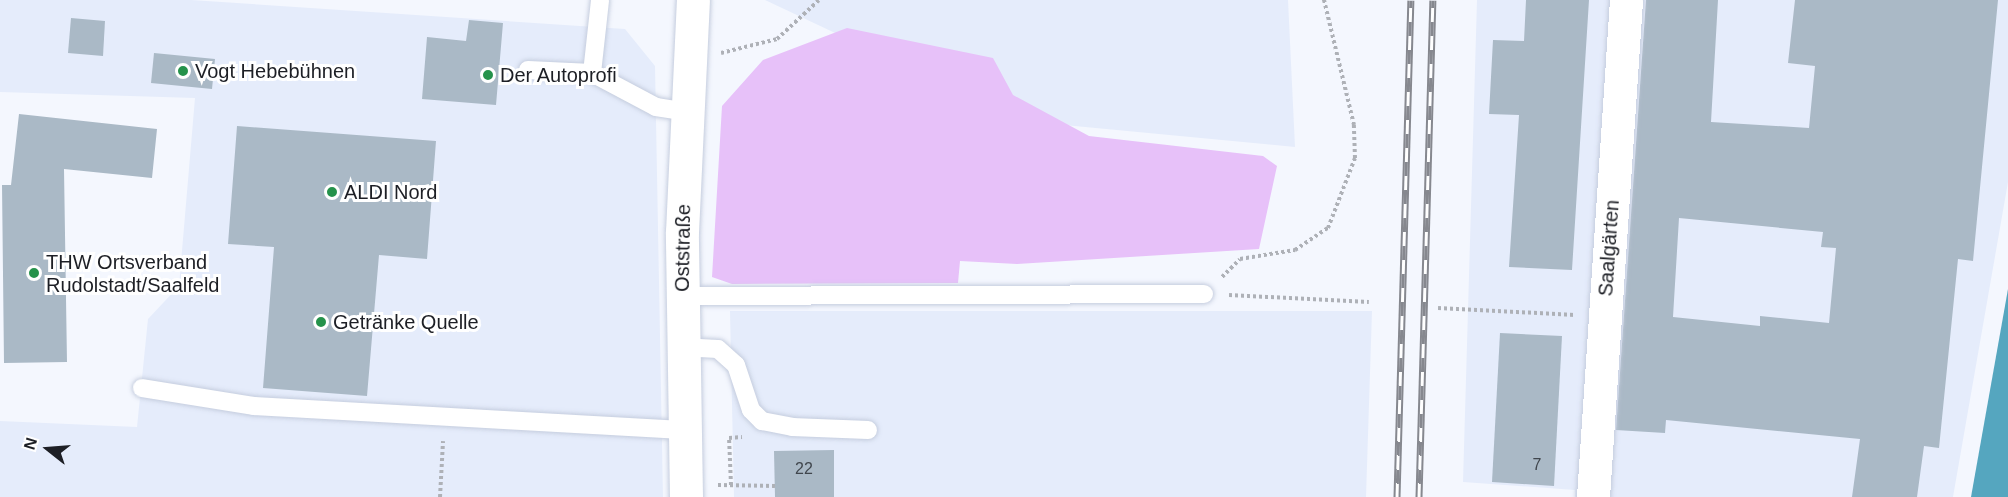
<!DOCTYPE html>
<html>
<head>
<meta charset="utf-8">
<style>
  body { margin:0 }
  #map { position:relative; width:2008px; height:497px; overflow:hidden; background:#f4f7fe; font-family:Helvetica,sans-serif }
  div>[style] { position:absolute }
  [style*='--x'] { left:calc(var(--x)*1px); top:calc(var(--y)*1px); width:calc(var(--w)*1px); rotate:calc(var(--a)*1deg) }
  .built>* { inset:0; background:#e5ecfb }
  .green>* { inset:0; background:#e7c1f9 }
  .water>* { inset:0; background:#55a6bf }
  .building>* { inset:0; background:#aab9c6 }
  .path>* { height:4px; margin-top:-2px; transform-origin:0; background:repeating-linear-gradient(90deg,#aeb1b7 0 3px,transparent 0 6px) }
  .roads { filter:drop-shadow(0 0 2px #c5cdde) drop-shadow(0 0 2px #c5cdde) }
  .lane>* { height:18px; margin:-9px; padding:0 9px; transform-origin:9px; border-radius:9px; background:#fff }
  .street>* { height:33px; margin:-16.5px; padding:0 16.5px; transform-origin:16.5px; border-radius:16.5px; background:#fff }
  .secondary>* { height:33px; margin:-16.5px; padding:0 16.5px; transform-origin:16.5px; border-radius:16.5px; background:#fff }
  .rail>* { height:7px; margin-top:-3.5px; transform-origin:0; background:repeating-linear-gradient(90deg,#fff 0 14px,#86888f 0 28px); box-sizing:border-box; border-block:2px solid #86888f }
  .dots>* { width:16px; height:16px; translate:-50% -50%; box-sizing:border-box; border:3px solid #fff; border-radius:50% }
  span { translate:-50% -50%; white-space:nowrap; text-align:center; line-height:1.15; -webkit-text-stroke:6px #fff; paint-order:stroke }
  .number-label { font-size:16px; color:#40464d }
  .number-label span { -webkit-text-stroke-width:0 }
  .poi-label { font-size:20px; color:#1d1f25 }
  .left { translate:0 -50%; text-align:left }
  .street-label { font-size:20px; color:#1d1f25 }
  .north { position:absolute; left:18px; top:419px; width:60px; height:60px; -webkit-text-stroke:4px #fff; paint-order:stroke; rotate:287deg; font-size:16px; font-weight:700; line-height:24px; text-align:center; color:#1d1f25 }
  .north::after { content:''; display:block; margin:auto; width:21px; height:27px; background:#1d1f25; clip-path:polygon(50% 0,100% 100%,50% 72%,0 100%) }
</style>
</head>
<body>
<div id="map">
  <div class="built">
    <i style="clip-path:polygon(0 0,191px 0,625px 29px,655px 66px,663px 497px,0 497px,0 421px,137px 427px,148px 319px,179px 286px,195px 98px,0 92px)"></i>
    <i style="clip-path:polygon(765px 0,1288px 0,1295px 147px,1022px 121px)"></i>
    <i style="clip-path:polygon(1477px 0,2008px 0,2008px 182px,1953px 497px,1575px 497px,1575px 490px,1463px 482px)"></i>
    <i style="clip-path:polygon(730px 311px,1372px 311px,1366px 497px,734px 497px)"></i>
  </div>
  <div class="green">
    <i style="clip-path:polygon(847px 28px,993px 58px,1013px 95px,1089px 136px,1263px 156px,1277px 166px,1259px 249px,1017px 264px,960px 261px,958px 283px,732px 284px,712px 277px,722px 106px,763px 60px)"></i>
  </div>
  <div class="water">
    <i style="clip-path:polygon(2008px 289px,2008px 497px,1971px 497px)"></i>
  </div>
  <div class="building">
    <i style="clip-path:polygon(1526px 0,1589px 0,1572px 270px,1509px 267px,1519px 115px,1489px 114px,1493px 40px,1524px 41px)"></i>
    <i style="clip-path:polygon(evenodd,1646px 0,1718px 0,1711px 122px,1809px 128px,1815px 66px,1788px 63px,1795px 0,1998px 0,1973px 261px,1958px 259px,1939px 448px,1924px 446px,1917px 497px,1852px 497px,1860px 439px,1666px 420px,1665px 433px,1616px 430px,1646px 0,1679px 218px,1823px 232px,1821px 247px,1836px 248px,1829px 323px,1760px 316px,1760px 326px,1673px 317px,1679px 218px)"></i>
    <i style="clip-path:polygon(71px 18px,105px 21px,103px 56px,68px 53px)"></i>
    <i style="clip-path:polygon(469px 20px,503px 23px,496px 105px,422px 99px,427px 37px,466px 41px)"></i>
    <i style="clip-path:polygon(154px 53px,215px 59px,212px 89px,151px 83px)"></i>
    <i style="clip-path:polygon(19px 114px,157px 129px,152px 178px,64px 169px,67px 362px,4px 363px,2px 185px,11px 185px)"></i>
    <i style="clip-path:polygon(237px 126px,436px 141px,427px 259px,379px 255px,367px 396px,263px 388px,274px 247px,228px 244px)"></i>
    <i style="clip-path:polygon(1500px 333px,1562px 336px,1554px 486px,1492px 482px)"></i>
    <i style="clip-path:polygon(834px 450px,834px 497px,775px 497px,774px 451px)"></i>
  </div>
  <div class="path">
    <i style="--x:721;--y:53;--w:58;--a:-14"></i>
    <i style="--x:777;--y:39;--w:57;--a:-42.9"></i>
    <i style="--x:1222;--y:277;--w:25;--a:-45"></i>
    <i style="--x:1240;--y:259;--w:56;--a:-9.3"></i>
    <i style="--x:1295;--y:250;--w:40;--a:-34"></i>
    <i style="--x:1328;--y:228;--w:75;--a:-68.9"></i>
    <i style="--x:1355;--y:158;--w:33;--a:-92"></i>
    <i style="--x:1354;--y:125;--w:129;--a:-103.5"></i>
    <i style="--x:1229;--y:295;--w:140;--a:2.9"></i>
    <i style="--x:1438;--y:308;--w:137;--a:2.9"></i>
    <i style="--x:718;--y:485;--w:57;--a:1"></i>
    <i style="--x:731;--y:485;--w:47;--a:-92.4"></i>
    <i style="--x:729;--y:438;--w:13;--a:-4"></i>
    <i style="--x:440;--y:497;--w:56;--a:-86.9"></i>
  </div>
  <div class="roads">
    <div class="lane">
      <i style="--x:528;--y:70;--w:64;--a:2.7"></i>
      <i style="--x:592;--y:73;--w:73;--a:-83.7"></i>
      <i style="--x:592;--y:73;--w:72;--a:28"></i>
      <i style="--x:656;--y:107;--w:33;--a:9"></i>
      <i style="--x:682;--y:296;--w:522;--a:-0.22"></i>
      <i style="--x:680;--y:347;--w:38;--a:3"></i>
      <i style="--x:718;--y:349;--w:24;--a:42"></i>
      <i style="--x:736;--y:365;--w:47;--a:71.6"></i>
      <i style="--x:751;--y:410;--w:16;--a:45"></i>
      <i style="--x:762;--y:421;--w:31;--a:11"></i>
      <i style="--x:792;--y:427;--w:76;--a:2.3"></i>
      <i style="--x:142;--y:388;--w:113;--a:9.1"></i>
      <i style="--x:254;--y:406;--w:429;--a:3.2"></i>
    </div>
    <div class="street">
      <i style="--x:1593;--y:497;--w:498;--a:-86.2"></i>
    </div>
    <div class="secondary">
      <i style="--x:686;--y:497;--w:265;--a:-90.9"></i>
      <i style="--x:682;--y:232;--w:232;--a:-87.3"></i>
    </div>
  </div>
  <div class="rail">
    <i style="--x:1397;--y:497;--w:497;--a:-88.4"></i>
    <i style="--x:1419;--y:497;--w:497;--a:-88.4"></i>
  </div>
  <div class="dots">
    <i style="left:183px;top:71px;background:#25924b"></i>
    <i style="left:488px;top:75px;background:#25924b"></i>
    <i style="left:332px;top:192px;background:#25924b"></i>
    <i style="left:34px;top:273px;background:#25924b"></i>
    <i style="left:321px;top:322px;background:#25924b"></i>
  </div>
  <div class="number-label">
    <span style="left:1537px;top:465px">7</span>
    <span style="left:804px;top:469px">22</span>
  </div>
  <div class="poi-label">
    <span class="left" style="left:195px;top:71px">Vogt Hebebühnen</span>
    <span class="left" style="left:500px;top:75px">Der Autoprofi</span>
    <span class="left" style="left:344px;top:192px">ALDI Nord</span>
    <span class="left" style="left:46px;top:274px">THW Ortsverband<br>Rudolstadt/Saalfeld</span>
    <span class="left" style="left:333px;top:322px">Getränke Quelle</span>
  </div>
  <div class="street-label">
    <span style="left:683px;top:248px;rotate:-89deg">Oststraße</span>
    <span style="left:1609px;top:248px;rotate:-86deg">Saalgärten</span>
  </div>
  <div class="north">N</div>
</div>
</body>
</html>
